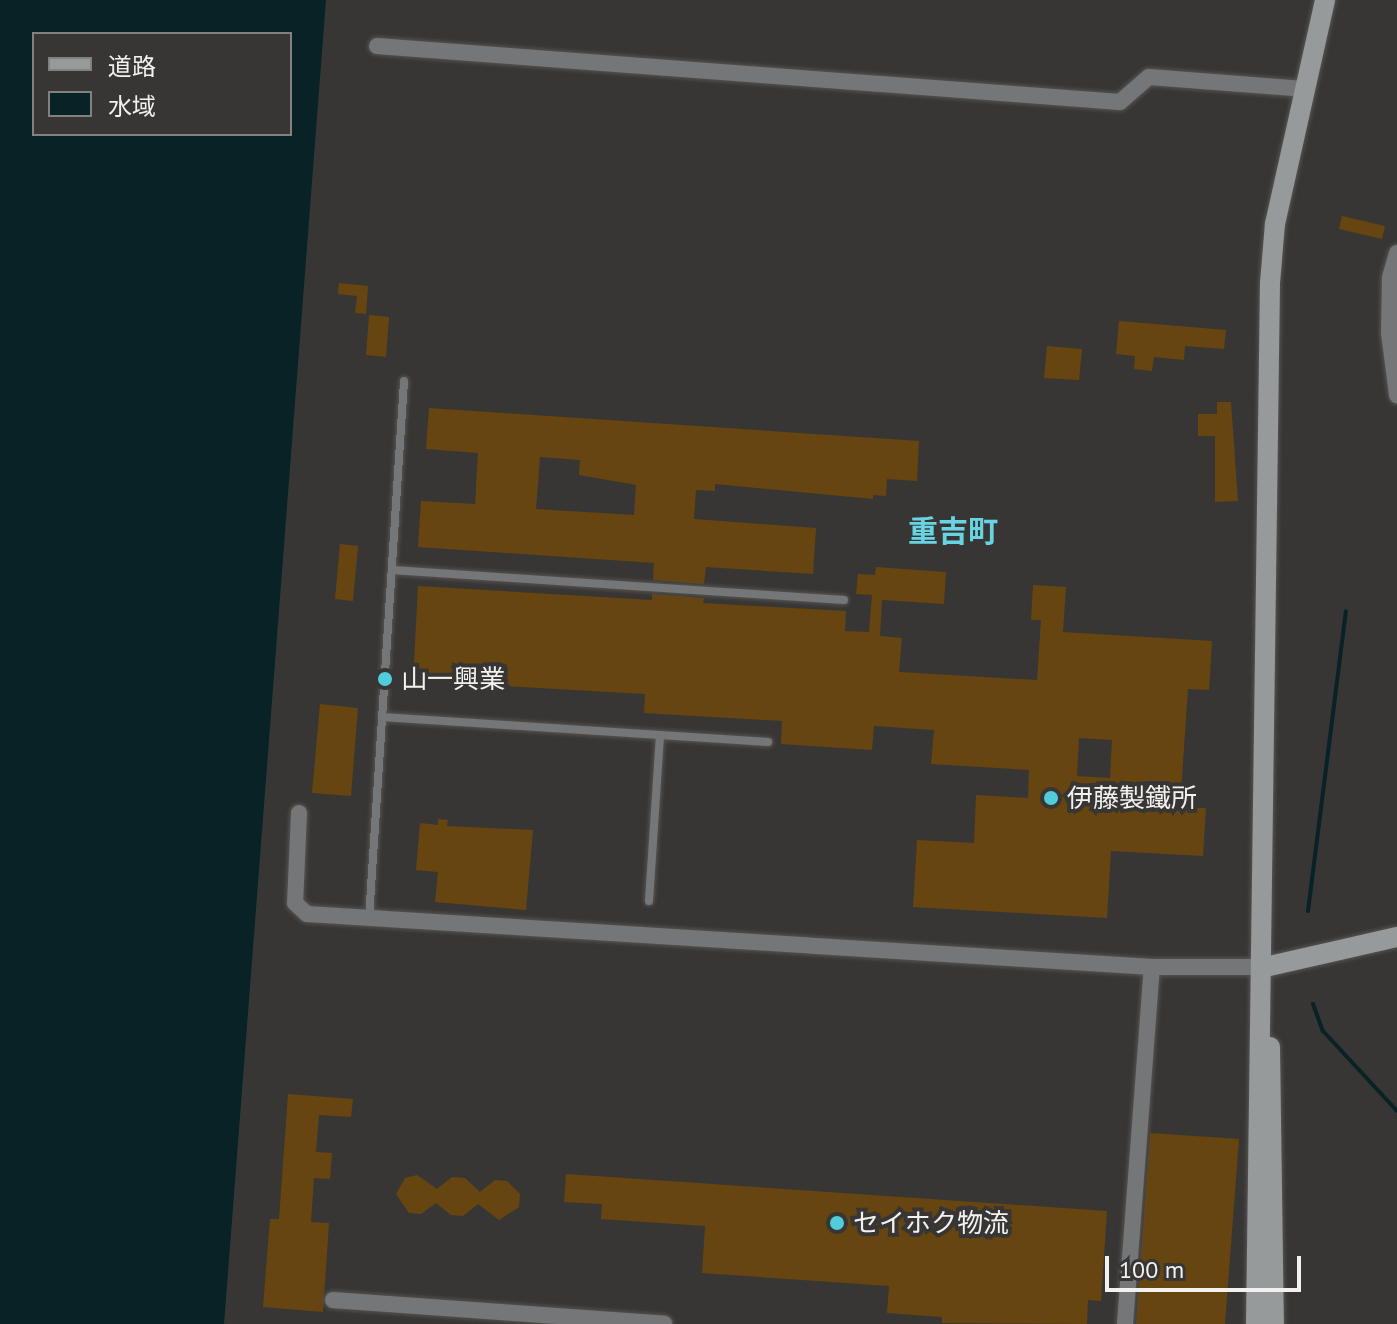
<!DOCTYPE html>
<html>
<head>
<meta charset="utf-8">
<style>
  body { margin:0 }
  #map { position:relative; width:1397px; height:1324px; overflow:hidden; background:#383634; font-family:"PT Sans","Noto Sans JP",sans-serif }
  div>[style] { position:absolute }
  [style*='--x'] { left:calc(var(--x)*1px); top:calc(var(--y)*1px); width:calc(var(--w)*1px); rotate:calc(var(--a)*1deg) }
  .water>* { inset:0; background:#082225 }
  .stream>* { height:4px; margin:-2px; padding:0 2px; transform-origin:2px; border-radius:2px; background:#082225 }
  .building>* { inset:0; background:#664511 }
  .roads { filter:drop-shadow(0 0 2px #565452) drop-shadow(0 0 2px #565452) }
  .lane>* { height:8px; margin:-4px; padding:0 4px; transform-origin:4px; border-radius:4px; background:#757677 }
  .street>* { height:16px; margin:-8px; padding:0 8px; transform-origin:8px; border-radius:8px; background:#757677 }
  .secondary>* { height:20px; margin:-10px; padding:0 10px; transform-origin:10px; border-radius:10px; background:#979a9a }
  .dots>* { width:22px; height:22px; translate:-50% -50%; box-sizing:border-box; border:4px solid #383634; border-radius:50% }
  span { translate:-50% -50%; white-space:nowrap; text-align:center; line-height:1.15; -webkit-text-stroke:8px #383634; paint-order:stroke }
  .poi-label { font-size:26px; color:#f2f1ef }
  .left { translate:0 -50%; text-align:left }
  .quarter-label { font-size:30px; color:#69d4e1; font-weight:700 }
  .legend { position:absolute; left:32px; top:32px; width:260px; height:104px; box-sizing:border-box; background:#383634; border:2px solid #82817f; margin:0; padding:10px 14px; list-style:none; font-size:24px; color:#f2f1ef }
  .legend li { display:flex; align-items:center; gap:16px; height:40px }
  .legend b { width:40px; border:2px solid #82817f }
  .scale { position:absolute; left:1105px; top:1256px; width:196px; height:36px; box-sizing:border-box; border:4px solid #f2f1ef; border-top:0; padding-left:10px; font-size:24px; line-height:28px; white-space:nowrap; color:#f2f1ef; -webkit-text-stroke:6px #383634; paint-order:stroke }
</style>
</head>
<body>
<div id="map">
  <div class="water">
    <i style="clip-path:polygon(evenodd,0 0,326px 0,224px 1324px,0 1324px,0 0,34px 34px,290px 34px,290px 134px,34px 134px,34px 34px)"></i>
  </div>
  <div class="stream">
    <i style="--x:1308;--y:911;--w:302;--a:-82.8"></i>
    <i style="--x:1313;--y:1004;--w:29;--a:70"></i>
    <i style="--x:1323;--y:1031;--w:109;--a:47.2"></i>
  </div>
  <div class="building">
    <i style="clip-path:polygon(1342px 216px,1385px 226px,1382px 239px,1339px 229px)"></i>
    <i style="clip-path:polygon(339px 283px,368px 286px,366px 314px,355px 313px,357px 296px,338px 294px)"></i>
    <i style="clip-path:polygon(369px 315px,389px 317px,386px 357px,366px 355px)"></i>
    <i style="clip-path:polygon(1119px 321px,1226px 330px,1224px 349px,1185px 346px,1184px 360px,1154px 357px,1152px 371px,1134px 369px,1135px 356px,1116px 354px)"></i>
    <i style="clip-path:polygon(1047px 346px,1082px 349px,1079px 380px,1044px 378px)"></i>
    <i style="clip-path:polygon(1217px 402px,1231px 402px,1238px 501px,1215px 502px,1215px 436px,1198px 436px,1198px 414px,1217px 414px)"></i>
    <i style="clip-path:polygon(evenodd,429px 408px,919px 441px,917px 481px,887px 479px,886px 496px,873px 495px,873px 499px,715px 484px,715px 491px,696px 490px,694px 519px,816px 528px,813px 574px,706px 567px,704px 584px,653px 580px,654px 563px,418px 547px,421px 501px,475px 504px,478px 453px,426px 449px,429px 408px,540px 457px,580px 460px,579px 475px,636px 485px,634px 515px,536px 509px,540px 457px)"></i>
    <i style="clip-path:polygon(340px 544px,358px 546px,353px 601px,335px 599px)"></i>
    <i style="clip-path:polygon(evenodd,876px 567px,946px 572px,944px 604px,882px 600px,880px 636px,902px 638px,899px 672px,1037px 680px,1041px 620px,1031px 620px,1033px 585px,1066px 587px,1063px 632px,1212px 641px,1209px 690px,1188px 689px,1180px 807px,1206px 808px,1203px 856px,1111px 851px,1107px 918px,913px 907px,917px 840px,974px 843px,976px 795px,1028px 798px,1029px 770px,931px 764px,934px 730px,874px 726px,872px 750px,781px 744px,782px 721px,644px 713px,645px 694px,413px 681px,418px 586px,652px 600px,652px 594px,704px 598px,703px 603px,846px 611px,845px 631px,869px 632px,872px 595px,856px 594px,858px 574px,875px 575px,876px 567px,1079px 738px,1112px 740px,1110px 778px,1077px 776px,1079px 738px)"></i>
    <i style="clip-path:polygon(320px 704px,358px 708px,351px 796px,312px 793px)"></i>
    <i style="clip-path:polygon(438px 819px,448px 820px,447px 826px,533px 830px,526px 910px,435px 902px,438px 872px,416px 870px,420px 823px,438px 825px)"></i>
    <i style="clip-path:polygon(288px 1094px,353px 1099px,351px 1117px,319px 1115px,316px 1152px,332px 1153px,330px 1179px,314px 1178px,311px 1222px,329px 1223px,323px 1312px,263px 1307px,270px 1219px,279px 1219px)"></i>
    <i style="clip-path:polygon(1150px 1133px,1239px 1139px,1225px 1324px,1136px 1324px)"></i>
    <i style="clip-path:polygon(566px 1174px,1107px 1211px,1101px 1301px,1088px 1300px,1087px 1324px,942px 1323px,942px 1317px,887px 1313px,889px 1286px,702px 1273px,705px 1226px,601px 1219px,602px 1204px,564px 1202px)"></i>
    <i style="clip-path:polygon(417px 1175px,437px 1189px,452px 1177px,465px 1178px,480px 1192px,495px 1180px,507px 1181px,520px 1194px,519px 1207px,499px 1220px,478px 1204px,463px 1216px,451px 1215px,436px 1203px,421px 1214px,409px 1213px,396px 1194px,405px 1178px)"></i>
  </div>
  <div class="roads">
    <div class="lane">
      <i style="--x:392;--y:570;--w:453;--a:3.8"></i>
      <i style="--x:382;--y:717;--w:387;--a:3.7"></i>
      <i style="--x:649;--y:901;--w:166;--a:-86.2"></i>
      <i style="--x:369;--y:918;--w:538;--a:-86.27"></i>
    </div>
    <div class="street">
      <i style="--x:377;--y:46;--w:745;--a:4.31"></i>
      <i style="--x:1120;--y:102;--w:38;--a:-41"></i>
      <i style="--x:1149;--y:77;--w:155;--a:4.4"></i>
      <i style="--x:1397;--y:253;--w:26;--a:106"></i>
      <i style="--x:1390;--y:278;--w:55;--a:91"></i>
      <i style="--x:1389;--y:333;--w:63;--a:82.6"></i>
      <i style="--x:299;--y:813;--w:90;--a:92.5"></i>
      <i style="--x:295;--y:903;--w:16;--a:43"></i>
      <i style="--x:307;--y:914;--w:847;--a:3.59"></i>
      <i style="--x:1152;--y:967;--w:113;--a:0"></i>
      <i style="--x:333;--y:1300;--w:332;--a:4.1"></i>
      <i style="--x:1125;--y:1324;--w:358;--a:-85.7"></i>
    </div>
    <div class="secondary">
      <i style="--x:1265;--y:967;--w:135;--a:-12.8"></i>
      <i style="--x:1270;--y:1047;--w:277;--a:89.2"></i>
      <i style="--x:1256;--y:1324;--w:1041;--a:-89.23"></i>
      <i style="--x:1270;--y:283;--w:59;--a:-85.2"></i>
      <i style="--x:1275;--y:224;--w:230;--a:-77.4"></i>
    </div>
  </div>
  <div class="dots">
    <i style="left:385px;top:679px;background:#52cbda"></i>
    <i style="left:1051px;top:798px;background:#52cbda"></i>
    <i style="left:837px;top:1223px;background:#52cbda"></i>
  </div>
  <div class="poi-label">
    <span class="left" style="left:401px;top:679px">山一興業</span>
    <span class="left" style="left:1067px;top:798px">伊藤製鐵所</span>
    <span class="left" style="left:853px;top:1223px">セイホク物流</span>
  </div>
  <div class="quarter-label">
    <span style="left:953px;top:531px">重吉町</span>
  </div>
  <ul class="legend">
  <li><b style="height:10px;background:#979a9a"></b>道路</li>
  <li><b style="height:22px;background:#082225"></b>水域</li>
  </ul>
  <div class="scale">100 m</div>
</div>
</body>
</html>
